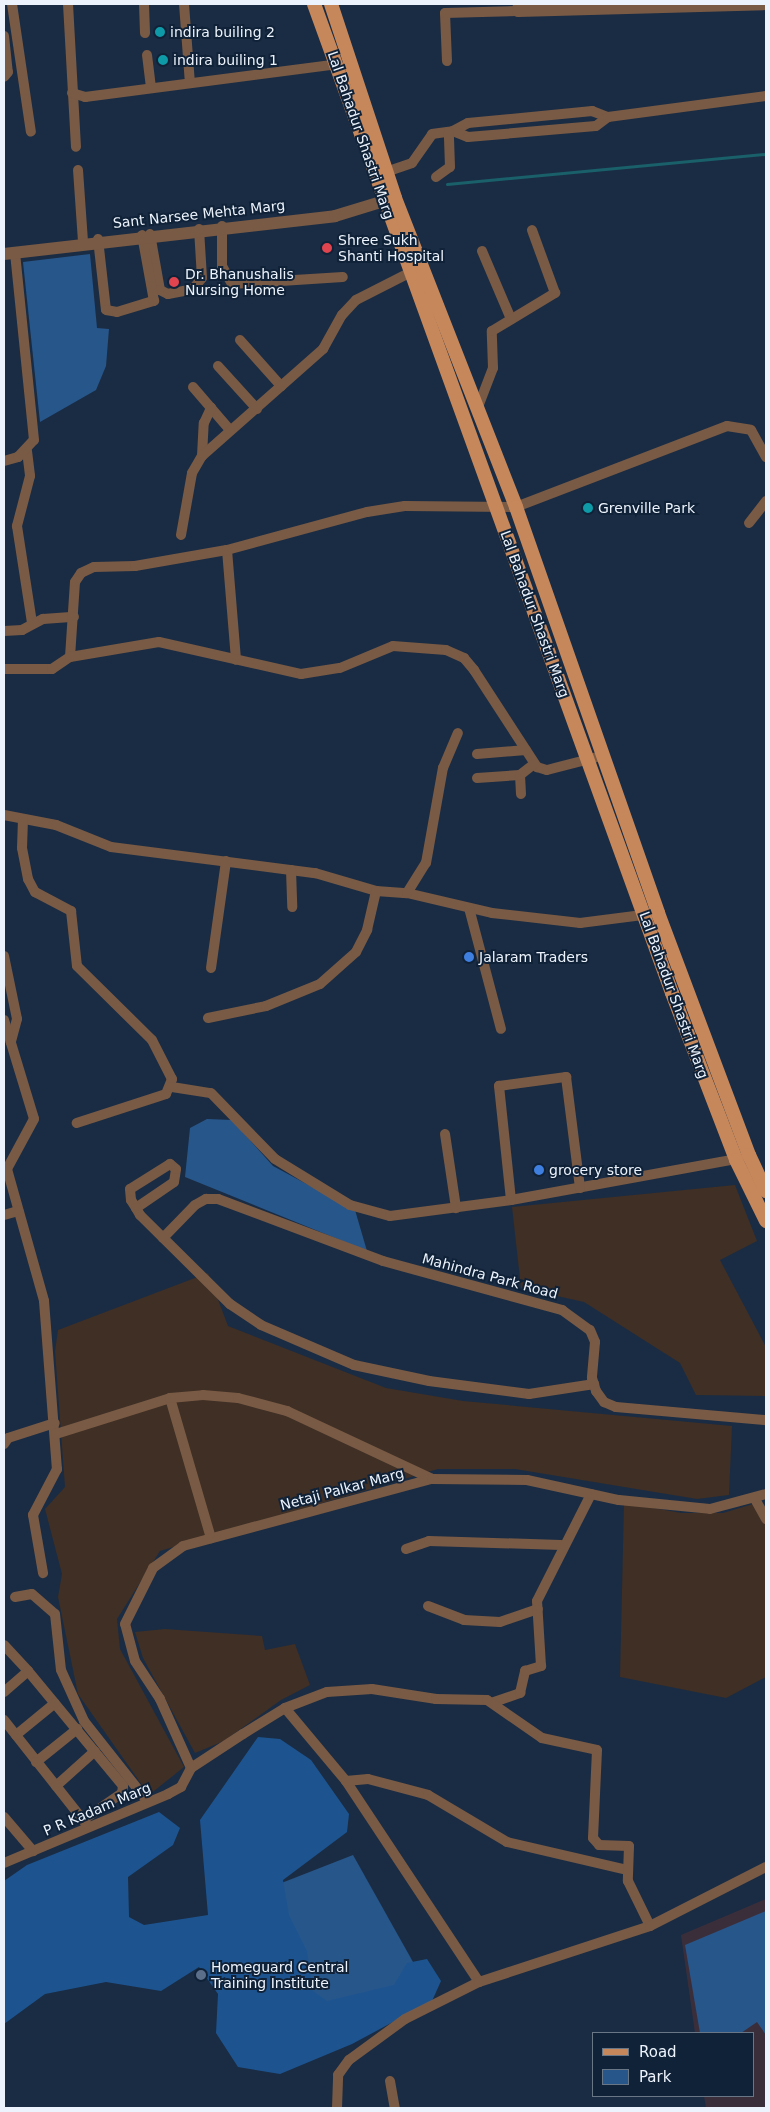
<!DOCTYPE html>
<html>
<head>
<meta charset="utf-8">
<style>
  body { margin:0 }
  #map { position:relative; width:770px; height:2112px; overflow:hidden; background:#1a2c43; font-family:"DejaVu Sans",sans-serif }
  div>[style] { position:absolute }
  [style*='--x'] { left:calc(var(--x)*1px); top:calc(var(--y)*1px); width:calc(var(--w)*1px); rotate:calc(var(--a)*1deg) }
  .commercial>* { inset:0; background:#3b2e3b }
  .industrial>* { inset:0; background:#3f2f25 }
  .green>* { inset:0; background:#27568b }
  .forest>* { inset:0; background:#1d5490 }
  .stream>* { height:3px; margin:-1.5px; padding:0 1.5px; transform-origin:1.5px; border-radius:1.5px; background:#19606a }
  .minor>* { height:10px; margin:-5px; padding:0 5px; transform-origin:5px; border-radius:5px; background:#795a45 }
  .tertiary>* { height:12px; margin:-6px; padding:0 6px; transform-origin:6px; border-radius:6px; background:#795a45 }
  .primary>* { height:14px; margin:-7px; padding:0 7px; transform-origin:7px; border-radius:7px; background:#c6875b }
  .dots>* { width:14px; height:14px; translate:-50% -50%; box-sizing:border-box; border:2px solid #102238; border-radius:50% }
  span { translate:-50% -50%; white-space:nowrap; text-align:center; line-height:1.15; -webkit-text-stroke:4px #102238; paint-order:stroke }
  .poi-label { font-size:14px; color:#ecf3fc }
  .left { translate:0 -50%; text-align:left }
  .street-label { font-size:14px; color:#ecf3fc }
  .frame { position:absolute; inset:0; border:5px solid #ecf3fc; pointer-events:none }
  .legend { position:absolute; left:592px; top:2032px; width:162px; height:65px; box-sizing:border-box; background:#102238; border:1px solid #687686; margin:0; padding:6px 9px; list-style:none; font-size:15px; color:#ecf3fc }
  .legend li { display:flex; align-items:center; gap:10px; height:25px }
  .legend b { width:25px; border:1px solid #687686 }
</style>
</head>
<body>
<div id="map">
  <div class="commercial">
    <i style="clip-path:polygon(766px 1899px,766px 2108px,706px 2108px,704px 2096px,754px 2096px,754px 2033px,695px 2033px,681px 1935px)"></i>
  </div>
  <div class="industrial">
    <i style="clip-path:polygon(735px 1185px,757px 1241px,720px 1260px,766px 1347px,766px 1396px,696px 1395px,680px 1363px,584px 1302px,521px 1288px,512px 1207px)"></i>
    <i style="clip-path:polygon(208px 1273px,228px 1326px,386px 1388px,463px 1401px,732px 1426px,729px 1495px,697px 1499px,515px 1469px,438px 1469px,160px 1551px,117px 1619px,120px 1649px,184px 1767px,149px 1795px,78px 1694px,58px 1597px,62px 1574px,45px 1509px,65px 1487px,55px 1351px,58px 1330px)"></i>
    <i style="clip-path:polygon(624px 1503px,682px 1513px,723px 1513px,753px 1504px,766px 1522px,766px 1677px,726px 1698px,620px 1677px)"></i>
    <i style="clip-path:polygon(165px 1629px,262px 1636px,265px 1650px,295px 1644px,310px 1685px,281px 1700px,224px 1741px,195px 1753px,143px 1658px,135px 1632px)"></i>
  </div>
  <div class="green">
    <i style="clip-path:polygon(90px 254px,97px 328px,109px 329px,106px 366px,96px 390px,40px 422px,23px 262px)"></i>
    <i style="clip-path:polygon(207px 1119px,232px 1120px,273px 1166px,355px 1210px,367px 1251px,185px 1177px,190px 1128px)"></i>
    <i style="clip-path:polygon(353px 1855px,422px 1978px,324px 2019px,261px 1891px)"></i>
    <i style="clip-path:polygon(766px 1911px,766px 2035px,757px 2022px,741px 2033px,700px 2033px,685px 1945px)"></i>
  </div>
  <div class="forest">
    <i style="clip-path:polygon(258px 1737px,280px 1739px,311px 1760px,349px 1814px,347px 1832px,283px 1880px,289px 1915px,307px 1951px,313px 1991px,327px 2001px,394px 1985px,407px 1963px,427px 1959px,441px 1981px,432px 2001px,352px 2044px,280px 2074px,238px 2067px,216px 2033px,218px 1994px,199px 1967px,161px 1991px,106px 1982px,45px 1994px,4px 2024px,4px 1881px,27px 1865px,159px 1812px,180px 1828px,173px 1845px,128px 1877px,129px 1917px,144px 1925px,208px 1915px,200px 1820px)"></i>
  </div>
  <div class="stream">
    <i style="--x:447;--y:184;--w:320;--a:-5.4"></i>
  </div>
  <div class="minor">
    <i style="--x:12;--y:4;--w:129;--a:81.6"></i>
    <i style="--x:68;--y:4;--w:143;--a:86.8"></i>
    <i style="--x:144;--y:4;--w:29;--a:88"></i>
    <i style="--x:184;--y:4;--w:79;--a:85.7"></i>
    <i style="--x:4;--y:36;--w:36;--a:84"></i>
    <i style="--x:8;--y:72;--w:6;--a:129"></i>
    <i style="--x:147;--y:55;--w:33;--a:83"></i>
    <i style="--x:447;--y:61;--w:48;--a:-92.4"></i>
    <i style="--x:445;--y:13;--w:73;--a:-1.6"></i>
    <i style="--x:72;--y:93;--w:14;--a:17"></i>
    <i style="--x:85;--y:97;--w:255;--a:-7.4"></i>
    <i style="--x:453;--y:131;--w:17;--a:-28"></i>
    <i style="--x:468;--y:123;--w:125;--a:-5.5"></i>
    <i style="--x:592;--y:111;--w:17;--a:21"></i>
    <i style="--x:78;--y:170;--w:71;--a:86"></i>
    <i style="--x:380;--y:174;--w:34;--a:-19"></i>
    <i style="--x:412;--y:163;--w:35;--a:-55"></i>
    <i style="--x:432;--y:134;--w:21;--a:-8"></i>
    <i style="--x:453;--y:131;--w:16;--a:22"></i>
    <i style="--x:468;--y:137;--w:128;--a:-4.9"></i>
    <i style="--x:596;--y:126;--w:15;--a:-37"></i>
    <i style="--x:608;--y:117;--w:159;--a:-7.6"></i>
    <i style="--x:436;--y:177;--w:17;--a:-36"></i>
    <i style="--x:450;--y:167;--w:35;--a:-92"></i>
    <i style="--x:222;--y:226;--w:40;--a:90"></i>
    <i style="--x:222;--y:266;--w:21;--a:61"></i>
    <i style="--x:232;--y:284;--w:111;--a:-3.6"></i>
    <i style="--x:150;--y:234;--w:57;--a:79.9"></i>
    <i style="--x:160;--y:290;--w:9;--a:27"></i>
    <i style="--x:168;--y:294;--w:25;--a:-11"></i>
    <i style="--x:193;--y:289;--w:14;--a:-51"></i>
    <i style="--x:202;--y:278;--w:49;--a:-93.5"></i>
    <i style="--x:98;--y:239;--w:71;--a:83.6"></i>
    <i style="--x:106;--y:310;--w:11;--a:10"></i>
    <i style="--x:117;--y:312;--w:39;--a:-17"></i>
    <i style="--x:154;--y:301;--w:67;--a:-100.3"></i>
    <i style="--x:482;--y:251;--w:74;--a:66.9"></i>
    <i style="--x:240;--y:340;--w:62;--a:48.3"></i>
    <i style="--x:218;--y:366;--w:58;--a:47.8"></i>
    <i style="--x:193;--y:387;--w:57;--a:49.3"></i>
    <i style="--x:478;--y:407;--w:42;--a:-69"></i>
    <i style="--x:493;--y:368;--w:37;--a:-92"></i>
    <i style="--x:492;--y:331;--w:74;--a:-31.1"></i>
    <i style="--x:555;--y:293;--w:67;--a:-110.1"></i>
    <i style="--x:27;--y:451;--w:25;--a:83"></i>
    <i style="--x:30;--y:476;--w:52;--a:104.6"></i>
    <i style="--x:17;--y:526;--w:98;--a:81.2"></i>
    <i style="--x:202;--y:456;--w:33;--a:-87"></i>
    <i style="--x:204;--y:423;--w:17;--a:-65"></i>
    <i style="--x:4;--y:461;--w:15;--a:-16"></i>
    <i style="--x:18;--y:457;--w:23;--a:-47"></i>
    <i style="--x:34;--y:440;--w:189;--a:-95.8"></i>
    <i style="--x:749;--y:523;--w:28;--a:-52"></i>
    <i style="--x:181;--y:535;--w:63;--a:-79.9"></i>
    <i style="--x:192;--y:473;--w:20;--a:-60"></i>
    <i style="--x:202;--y:456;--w:162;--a:-41.5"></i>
    <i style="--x:323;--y:349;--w:39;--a:-61"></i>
    <i style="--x:342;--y:315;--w:21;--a:-47"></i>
    <i style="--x:356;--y:300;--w:59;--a:-27"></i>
    <i style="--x:227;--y:550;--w:110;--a:85.3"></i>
    <i style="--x:4;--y:631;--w:18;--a:-3"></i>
    <i style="--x:22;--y:630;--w:24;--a:-28"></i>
    <i style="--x:43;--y:619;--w:31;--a:-4"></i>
    <i style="--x:70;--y:657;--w:75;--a:-86.2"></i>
    <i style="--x:75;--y:582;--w:11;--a:-56"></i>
    <i style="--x:81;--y:573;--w:14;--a:-25"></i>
    <i style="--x:94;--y:567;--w:41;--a:-1.4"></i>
    <i style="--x:135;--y:566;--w:93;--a:-9.9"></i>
    <i style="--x:227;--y:550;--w:145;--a:-15.2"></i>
    <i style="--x:367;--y:512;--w:38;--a:-9"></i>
    <i style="--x:405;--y:506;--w:111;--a:0.5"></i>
    <i style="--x:516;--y:507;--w:226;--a:-21"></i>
    <i style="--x:727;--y:426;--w:24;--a:9"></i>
    <i style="--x:751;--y:430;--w:31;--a:61"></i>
    <i style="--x:4;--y:669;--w:48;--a:0"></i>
    <i style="--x:52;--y:669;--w:22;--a:-34"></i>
    <i style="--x:70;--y:657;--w:90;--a:-9.6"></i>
    <i style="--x:159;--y:642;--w:146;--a:12.7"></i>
    <i style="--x:301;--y:674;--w:39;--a:-9"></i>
    <i style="--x:340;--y:668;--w:57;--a:-22.5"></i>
    <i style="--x:393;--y:646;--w:53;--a:4.3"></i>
    <i style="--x:446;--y:650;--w:20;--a:24"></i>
    <i style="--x:464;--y:658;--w:16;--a:50"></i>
    <i style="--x:474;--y:670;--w:116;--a:57"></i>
    <i style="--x:537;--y:767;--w:10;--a:17"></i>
    <i style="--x:547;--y:770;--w:56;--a:-14.5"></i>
    <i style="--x:477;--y:754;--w:49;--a:-4.7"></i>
    <i style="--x:520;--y:775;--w:19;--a:87"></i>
    <i style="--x:477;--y:778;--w:43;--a:-4"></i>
    <i style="--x:520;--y:775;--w:18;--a:-38"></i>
    <i style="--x:4;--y:815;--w:53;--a:10.9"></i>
    <i style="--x:56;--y:825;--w:59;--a:21.8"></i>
    <i style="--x:111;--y:847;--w:206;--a:7.3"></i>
    <i style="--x:315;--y:873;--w:64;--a:16.4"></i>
    <i style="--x:376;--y:891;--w:31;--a:4"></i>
    <i style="--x:407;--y:893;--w:87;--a:13.2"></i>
    <i style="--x:492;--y:913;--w:89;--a:6.5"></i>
    <i style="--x:580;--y:923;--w:71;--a:-7.3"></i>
    <i style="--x:23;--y:819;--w:29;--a:92"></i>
    <i style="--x:22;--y:848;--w:32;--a:79"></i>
    <i style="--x:28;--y:879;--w:15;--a:62"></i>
    <i style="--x:35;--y:892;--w:41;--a:27.8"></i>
    <i style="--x:71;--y:911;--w:55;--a:83.8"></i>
    <i style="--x:77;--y:966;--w:105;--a:44.6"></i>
    <i style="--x:152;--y:1040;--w:44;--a:62.9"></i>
    <i style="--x:172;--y:1079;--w:16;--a:112"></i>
    <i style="--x:166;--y:1094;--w:94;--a:162"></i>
    <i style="--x:291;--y:870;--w:37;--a:88"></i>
    <i style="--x:407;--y:893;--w:36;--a:-58"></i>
    <i style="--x:426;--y:863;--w:97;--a:-79.9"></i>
    <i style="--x:443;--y:768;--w:38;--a:-67"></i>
    <i style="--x:469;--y:908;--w:125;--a:75.2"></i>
    <i style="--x:4;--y:956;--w:64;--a:78.3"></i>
    <i style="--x:17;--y:1019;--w:24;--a:105"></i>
    <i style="--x:211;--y:968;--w:108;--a:-82"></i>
    <i style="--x:208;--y:1018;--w:59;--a:-11.7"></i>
    <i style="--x:266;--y:1006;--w:58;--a:-22.2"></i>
    <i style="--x:320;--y:984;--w:48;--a:-41.6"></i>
    <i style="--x:356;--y:952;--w:25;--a:-63"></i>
    <i style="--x:367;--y:930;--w:40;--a:-77"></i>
    <i style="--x:4;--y:1020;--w:103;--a:73.1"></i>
    <i style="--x:34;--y:1119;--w:57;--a:118.4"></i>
    <i style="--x:7;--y:1169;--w:137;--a:74.3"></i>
    <i style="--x:44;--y:1301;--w:169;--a:85.6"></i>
    <i style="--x:57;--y:1469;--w:52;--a:117.6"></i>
    <i style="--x:33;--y:1515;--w:59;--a:80.2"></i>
    <i style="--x:172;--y:1087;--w:39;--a:9"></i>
    <i style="--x:211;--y:1093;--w:92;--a:45.9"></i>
    <i style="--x:275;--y:1159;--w:88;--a:31.5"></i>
    <i style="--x:350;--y:1205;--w:41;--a:15.4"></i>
    <i style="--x:390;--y:1216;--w:122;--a:-7.5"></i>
    <i style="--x:511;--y:1200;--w:234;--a:-10.3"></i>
    <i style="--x:445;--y:1134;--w:75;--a:81.5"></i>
    <i style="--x:511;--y:1200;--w:115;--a:-96"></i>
    <i style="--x:499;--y:1086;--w:68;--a:-7.7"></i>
    <i style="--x:566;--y:1077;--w:112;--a:82.8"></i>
    <i style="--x:136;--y:1208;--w:46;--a:-34.4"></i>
    <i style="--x:174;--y:1182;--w:13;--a:-81"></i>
    <i style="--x:176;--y:1169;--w:8;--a:-140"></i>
    <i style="--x:170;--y:1164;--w:47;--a:148"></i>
    <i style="--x:130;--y:1189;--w:11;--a:85"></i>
    <i style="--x:131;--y:1200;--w:9;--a:58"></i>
    <i style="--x:136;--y:1208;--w:8;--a:60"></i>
    <i style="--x:140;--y:1215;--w:127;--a:44.7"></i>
    <i style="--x:230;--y:1304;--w:37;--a:34"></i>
    <i style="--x:261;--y:1325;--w:101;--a:23.3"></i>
    <i style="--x:354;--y:1365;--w:77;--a:12"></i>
    <i style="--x:429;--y:1381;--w:101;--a:7.4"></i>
    <i style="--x:529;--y:1394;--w:66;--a:-8.7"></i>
    <i style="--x:4;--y:1215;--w:15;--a:-16"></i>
    <i style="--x:163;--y:1238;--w:46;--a:-45.9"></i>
    <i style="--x:195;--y:1205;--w:13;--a:-29"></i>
    <i style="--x:206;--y:1199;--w:12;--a:0"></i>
    <i style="--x:218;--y:1199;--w:176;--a:20.6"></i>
    <i style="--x:383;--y:1261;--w:186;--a:15.3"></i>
    <i style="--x:562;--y:1310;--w:34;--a:36"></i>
    <i style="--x:590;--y:1330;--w:13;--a:67"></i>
    <i style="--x:595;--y:1342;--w:36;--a:95"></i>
    <i style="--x:592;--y:1378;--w:14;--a:73"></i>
    <i style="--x:596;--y:1391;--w:14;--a:54"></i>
    <i style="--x:604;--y:1402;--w:13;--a:23"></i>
    <i style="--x:616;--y:1407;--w:151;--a:5"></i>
    <i style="--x:170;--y:1398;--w:146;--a:73.7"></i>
    <i style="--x:56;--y:1434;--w:120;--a:-17.5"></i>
    <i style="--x:170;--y:1398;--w:33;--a:-5"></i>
    <i style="--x:203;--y:1395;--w:35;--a:5"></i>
    <i style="--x:238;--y:1398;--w:51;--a:14.9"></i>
    <i style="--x:287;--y:1411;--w:160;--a:25.1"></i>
    <i style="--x:4;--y:1444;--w:7;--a:-56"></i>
    <i style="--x:8;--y:1438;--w:49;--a:-17.7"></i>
    <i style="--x:755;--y:1499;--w:23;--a:61"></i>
    <i style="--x:406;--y:1549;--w:24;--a:-19"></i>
    <i style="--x:429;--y:1541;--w:132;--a:1.7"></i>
    <i style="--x:15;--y:1597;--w:17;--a:-10"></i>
    <i style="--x:32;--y:1594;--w:30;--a:41"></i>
    <i style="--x:55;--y:1614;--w:56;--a:83.9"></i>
    <i style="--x:61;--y:1670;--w:56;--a:65.7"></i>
    <i style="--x:84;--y:1721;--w:103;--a:51.7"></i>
    <i style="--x:428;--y:1606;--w:39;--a:21"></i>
    <i style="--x:464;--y:1620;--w:36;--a:3"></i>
    <i style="--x:500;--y:1622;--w:40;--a:-18.9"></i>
    <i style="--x:4;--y:1645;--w:35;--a:47"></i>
    <i style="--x:4;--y:1692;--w:32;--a:-41"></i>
    <i style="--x:28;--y:1671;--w:149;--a:50.4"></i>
    <i style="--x:123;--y:1786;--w:7;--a:98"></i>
    <i style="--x:122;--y:1793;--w:47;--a:145.3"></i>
    <i style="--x:494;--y:1702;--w:28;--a:-19"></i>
    <i style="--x:520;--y:1693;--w:23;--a:-77"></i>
    <i style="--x:525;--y:1671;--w:17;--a:-17"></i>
    <i style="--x:541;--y:1666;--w:65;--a:-93.5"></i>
    <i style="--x:537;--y:1601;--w:120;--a:-63.2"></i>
    <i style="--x:285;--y:1708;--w:95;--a:50.1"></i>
    <i style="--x:346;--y:1781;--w:241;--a:56.5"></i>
    <i style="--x:4;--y:1720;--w:134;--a:51.7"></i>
    <i style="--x:16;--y:1735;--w:50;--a:-39.4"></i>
    <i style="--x:36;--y:1762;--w:53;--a:-38.8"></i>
    <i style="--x:191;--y:1768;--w:76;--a:-114.2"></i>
    <i style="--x:160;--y:1699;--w:45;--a:-123.3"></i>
    <i style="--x:135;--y:1661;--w:38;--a:-105"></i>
    <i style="--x:125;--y:1624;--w:63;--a:-63.4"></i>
    <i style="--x:153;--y:1568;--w:37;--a:-36"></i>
    <i style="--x:183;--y:1546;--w:258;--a:-15.1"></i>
    <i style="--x:432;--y:1479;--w:95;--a:0.6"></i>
    <i style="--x:527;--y:1480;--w:94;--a:12.3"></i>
    <i style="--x:619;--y:1500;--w:91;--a:5.6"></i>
    <i style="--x:710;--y:1509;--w:58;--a:-15"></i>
    <i style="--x:346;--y:1781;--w:22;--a:-5"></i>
    <i style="--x:368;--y:1779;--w:62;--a:14.9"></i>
    <i style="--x:428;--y:1795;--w:92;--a:30.7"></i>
    <i style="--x:507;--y:1842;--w:123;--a:13.1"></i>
    <i style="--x:56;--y:1786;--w:52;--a:-41.9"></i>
    <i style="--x:4;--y:1817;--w:45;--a:49.5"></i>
    <i style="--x:4;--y:1863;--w:178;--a:-22.8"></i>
    <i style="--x:168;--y:1794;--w:15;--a:-28"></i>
    <i style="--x:181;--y:1787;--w:21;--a:-62"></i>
    <i style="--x:191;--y:1768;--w:62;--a:-33.2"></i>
    <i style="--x:243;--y:1734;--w:49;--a:-31.8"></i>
    <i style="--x:285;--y:1708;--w:45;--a:-20.9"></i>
    <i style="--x:327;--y:1692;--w:45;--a:-3.8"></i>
    <i style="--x:372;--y:1689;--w:65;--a:8.9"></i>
    <i style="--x:436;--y:1699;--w:51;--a:1.1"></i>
    <i style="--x:487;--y:1700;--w:67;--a:34.6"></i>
    <i style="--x:542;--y:1738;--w:56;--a:12.3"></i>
    <i style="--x:597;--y:1750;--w:88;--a:92.6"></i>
    <i style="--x:593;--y:1838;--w:9;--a:49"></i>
    <i style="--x:599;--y:1845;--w:30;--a:2"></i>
    <i style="--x:629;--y:1846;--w:35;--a:92"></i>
    <i style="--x:628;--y:1881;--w:50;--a:63.9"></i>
    <i style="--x:390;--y:2081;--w:27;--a:80"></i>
    <i style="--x:337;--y:2108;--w:33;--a:-88"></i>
    <i style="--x:338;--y:2075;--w:19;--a:-54"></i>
    <i style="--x:349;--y:2060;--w:69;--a:-36.2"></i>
    <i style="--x:405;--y:2019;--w:83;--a:-26.6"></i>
    <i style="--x:479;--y:1982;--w:180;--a:-18.1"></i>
    <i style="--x:650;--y:1926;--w:130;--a:-27"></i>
  </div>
  <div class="tertiary">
    <i style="--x:519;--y:4;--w:7;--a:98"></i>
    <i style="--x:518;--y:11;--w:248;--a:-1.6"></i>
    <i style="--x:4;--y:254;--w:333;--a:-6.5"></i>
    <i style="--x:335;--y:216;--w:62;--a:-17"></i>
  </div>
  <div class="primary">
    <i style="--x:314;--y:4;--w:1052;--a:70.1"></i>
    <i style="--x:672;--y:993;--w:179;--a:69"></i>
    <i style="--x:736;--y:1160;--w:68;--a:63.8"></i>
    <i style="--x:331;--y:4;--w:204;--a:71.7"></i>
    <i style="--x:395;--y:198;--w:332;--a:68.6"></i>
    <i style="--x:516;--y:507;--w:430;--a:70.7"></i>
    <i style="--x:658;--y:913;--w:259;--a:69.4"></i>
    <i style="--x:749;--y:1155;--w:40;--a:65"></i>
  </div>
  <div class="dots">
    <i style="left:160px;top:32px;background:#0f9aa8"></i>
    <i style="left:163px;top:60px;background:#0f9aa8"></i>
    <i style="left:327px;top:248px;background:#e0444e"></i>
    <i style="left:174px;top:282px;background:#e0444e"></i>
    <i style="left:588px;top:508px;background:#0f9aa8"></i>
    <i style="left:469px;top:957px;background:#3f7fe0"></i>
    <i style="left:539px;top:1170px;background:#3f7fe0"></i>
    <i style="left:201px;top:1975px;background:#5c6f8a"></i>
  </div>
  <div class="poi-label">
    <span class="left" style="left:170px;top:32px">indira builing 2</span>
    <span class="left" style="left:173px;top:60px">indira builing 1</span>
    <span class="left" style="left:338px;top:248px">Shree Sukh<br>Shanti Hospital</span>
    <span class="left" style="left:185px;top:282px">Dr. Bhanushalis<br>Nursing Home</span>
    <span class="left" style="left:598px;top:508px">Grenville Park</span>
    <span class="left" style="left:479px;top:957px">Jalaram Traders</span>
    <span class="left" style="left:549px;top:1170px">grocery store</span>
    <span class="left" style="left:211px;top:1975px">Homeguard Central<br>Training Institute</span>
  </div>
  <div class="street-label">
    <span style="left:361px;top:135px;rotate:71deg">Lal Bahadur Shastri Marg</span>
    <span style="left:199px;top:214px;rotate:-6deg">Sant Narsee Mehta Marg</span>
    <span style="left:535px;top:614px;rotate:70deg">Lal Bahadur Shastri Marg</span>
    <span style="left:674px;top:995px;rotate:70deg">Lal Bahadur Shastri Marg</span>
    <span style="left:490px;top:1276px;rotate:15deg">Mahindra Park Road</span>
    <span style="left:342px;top:1489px;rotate:-15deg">Netaji Palkar Marg</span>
    <span style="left:97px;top:1809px;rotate:-23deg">P R Kadam Marg</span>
  </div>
  <div class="frame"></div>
  <ul class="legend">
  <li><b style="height:6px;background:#c6875b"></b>Road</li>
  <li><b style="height:14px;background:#27568b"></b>Park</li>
  </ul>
</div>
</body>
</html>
